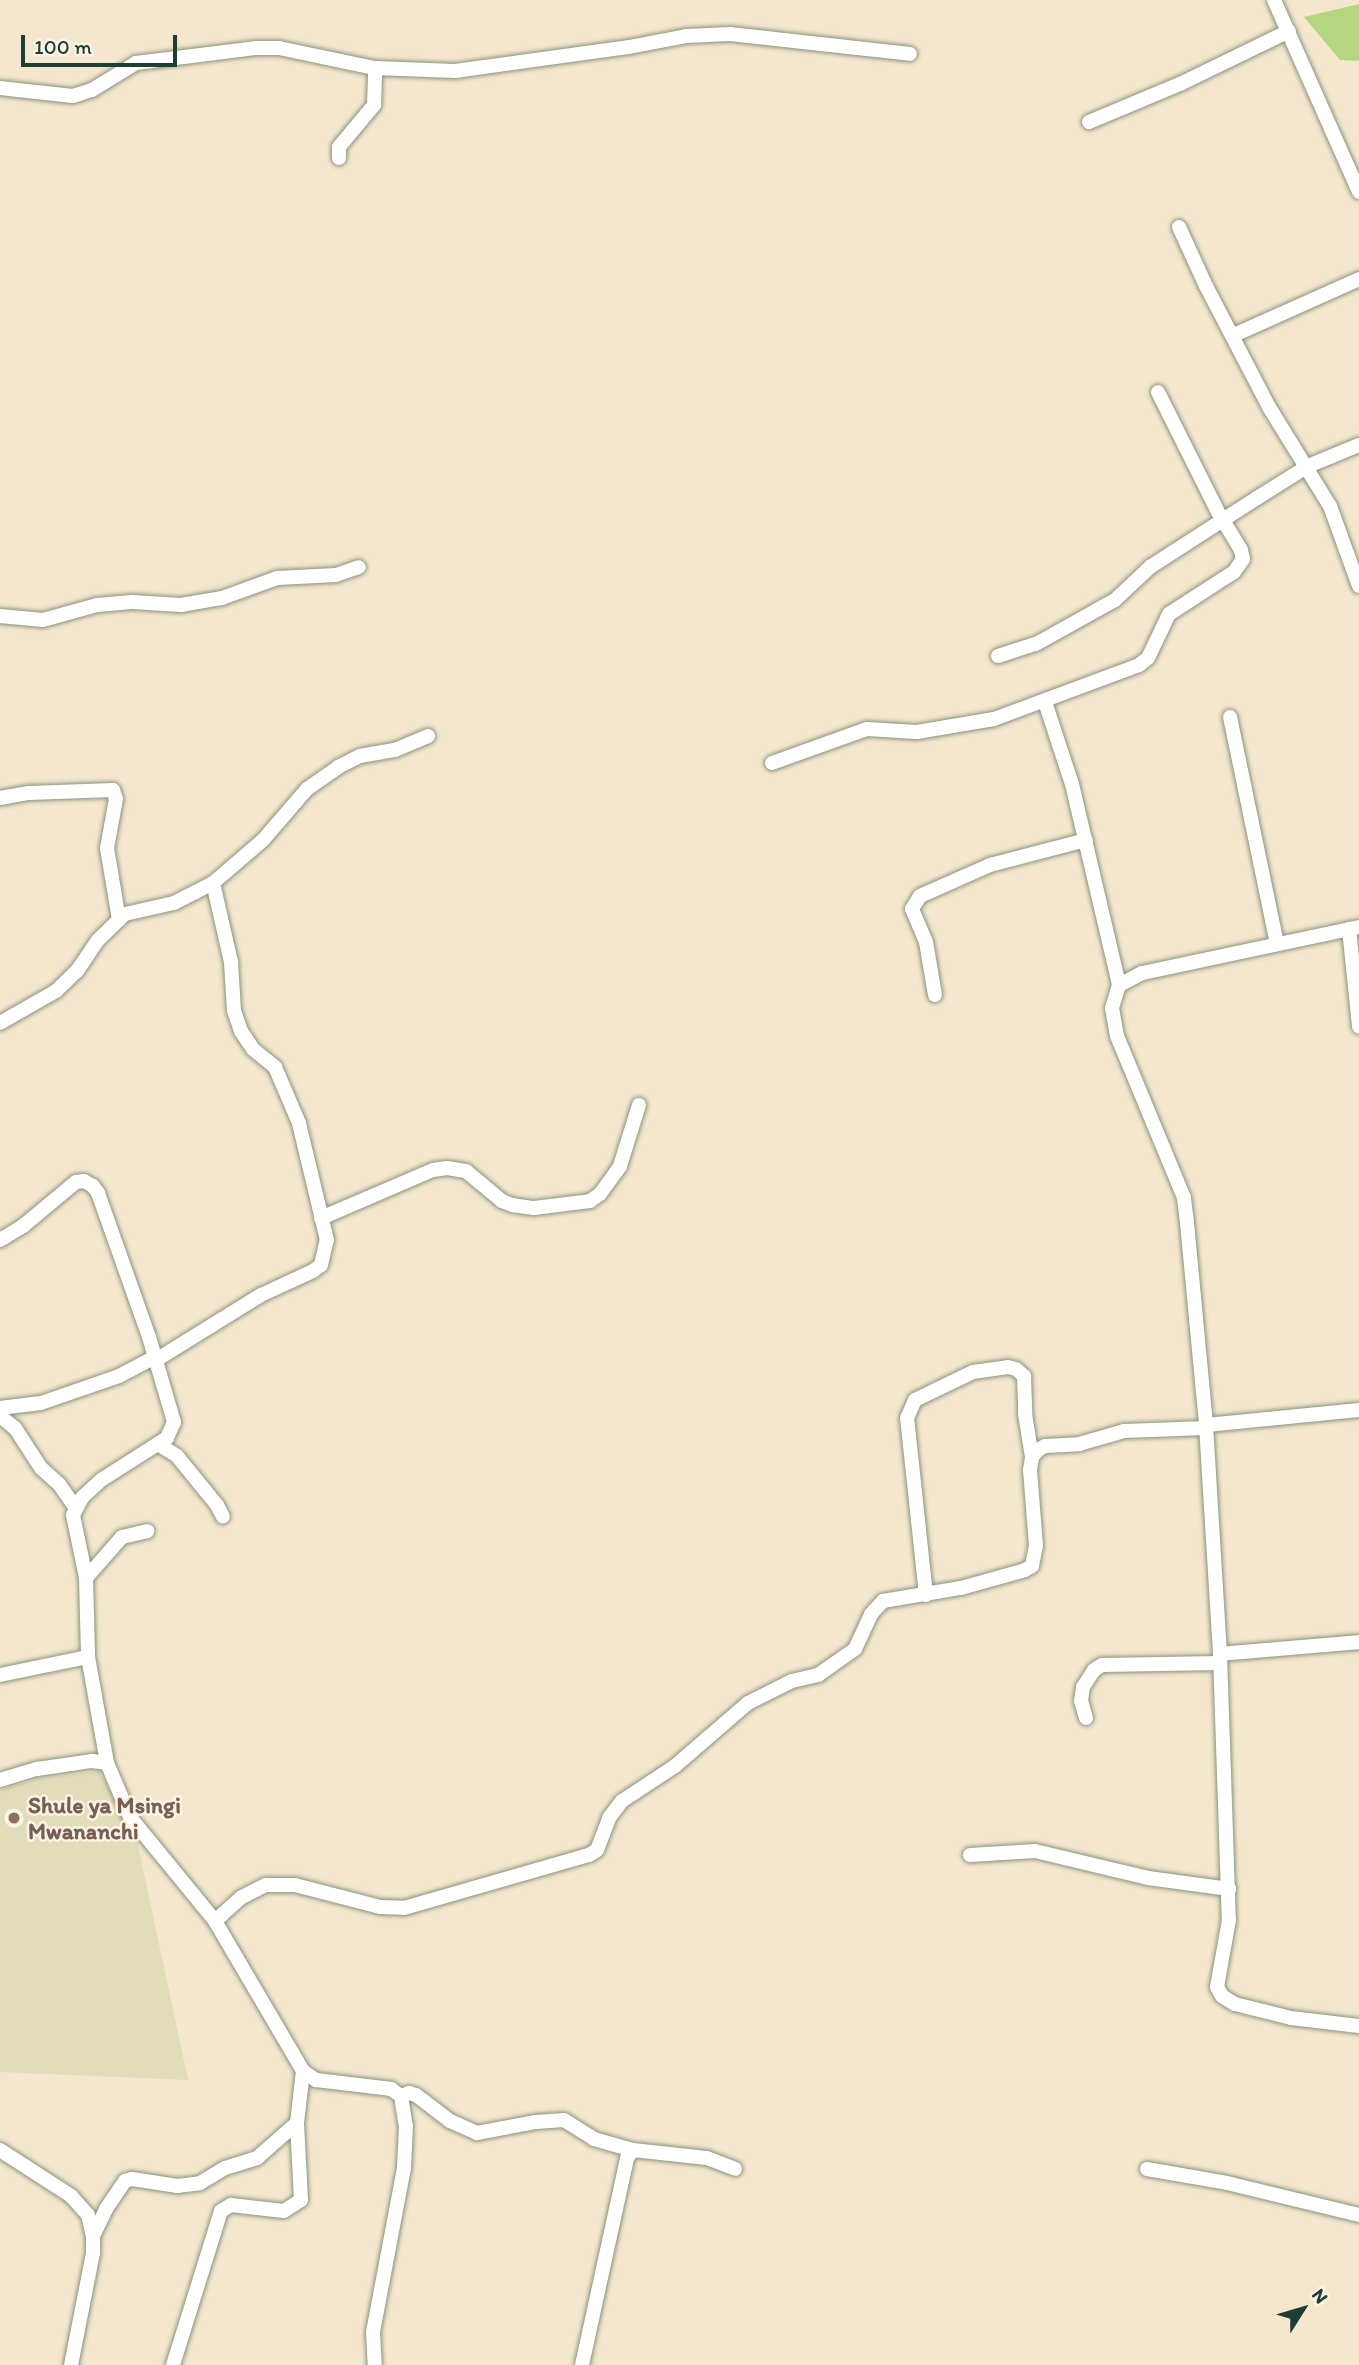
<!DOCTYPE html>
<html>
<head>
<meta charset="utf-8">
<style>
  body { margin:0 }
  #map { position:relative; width:1359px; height:2365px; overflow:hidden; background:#f4e7cd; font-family:Itim,sans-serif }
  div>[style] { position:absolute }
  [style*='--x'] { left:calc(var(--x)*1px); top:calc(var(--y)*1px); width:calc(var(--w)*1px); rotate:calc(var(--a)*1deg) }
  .built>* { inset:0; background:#e1dcba }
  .green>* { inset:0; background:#b4d67e }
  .roads { filter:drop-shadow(0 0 2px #8a9280) drop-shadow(0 0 2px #8a9280) }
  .minor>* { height:14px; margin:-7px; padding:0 7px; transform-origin:7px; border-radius:7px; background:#fff }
  .dots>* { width:19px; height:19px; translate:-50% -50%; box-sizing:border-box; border:4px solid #fcf5e5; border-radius:50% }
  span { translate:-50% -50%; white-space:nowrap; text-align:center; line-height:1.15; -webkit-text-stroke:5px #fcf5e5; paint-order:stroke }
  .education-label { font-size:23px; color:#785e54; font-weight:700 }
  .left { translate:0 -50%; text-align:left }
  .north { position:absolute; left:1268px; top:2274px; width:70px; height:70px; -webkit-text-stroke:5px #fcf5e5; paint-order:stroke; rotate:53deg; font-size:19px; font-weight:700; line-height:28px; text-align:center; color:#1f3d34 }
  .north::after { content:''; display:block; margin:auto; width:24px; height:32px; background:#1f3d34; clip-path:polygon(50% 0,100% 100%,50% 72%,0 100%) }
  .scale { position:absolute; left:21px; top:35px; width:156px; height:32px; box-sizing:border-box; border:4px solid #1f3d34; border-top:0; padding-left:9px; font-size:21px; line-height:24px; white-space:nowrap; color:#1f3d34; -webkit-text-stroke:5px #fcf5e5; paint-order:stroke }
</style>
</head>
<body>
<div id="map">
  <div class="built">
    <i style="clip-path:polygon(99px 1771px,137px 1841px,188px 2080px,0 2072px,0 1790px,37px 1779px)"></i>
  </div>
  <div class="green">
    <i style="clip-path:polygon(1359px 4px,1359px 61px,1340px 60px,1304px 17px)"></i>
  </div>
  <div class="roads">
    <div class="minor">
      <i style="--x:1274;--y:0;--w:210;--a:66.1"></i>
      <i style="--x:0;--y:88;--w:73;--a:6.3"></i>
      <i style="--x:73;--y:96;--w:20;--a:-18"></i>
      <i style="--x:92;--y:90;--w:52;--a:-31.5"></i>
      <i style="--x:136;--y:63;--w:122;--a:-7.1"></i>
      <i style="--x:257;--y:48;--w:22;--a:0"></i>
      <i style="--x:279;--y:48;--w:98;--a:11.8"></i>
      <i style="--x:375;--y:68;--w:80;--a:2.1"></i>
      <i style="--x:455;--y:71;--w:176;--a:-7.9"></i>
      <i style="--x:629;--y:47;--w:58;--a:-10.9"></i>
      <i style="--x:686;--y:36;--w:44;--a:-2.6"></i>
      <i style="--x:730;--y:34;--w:181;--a:6.3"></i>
      <i style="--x:1089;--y:122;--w:99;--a:-22.7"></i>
      <i style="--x:1180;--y:84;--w:121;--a:-25.9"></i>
      <i style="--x:339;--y:158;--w:11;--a:-90"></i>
      <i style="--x:339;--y:147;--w:55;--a:-50.2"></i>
      <i style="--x:374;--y:105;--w:37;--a:-88"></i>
      <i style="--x:1179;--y:227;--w:65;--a:65.4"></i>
      <i style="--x:1206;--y:286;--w:136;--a:62.5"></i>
      <i style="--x:1269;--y:407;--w:116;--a:58.4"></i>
      <i style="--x:1330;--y:506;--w:85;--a:70.1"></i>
      <i style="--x:1234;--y:335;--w:137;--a:-24.1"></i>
      <i style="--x:0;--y:616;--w:43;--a:5.3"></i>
      <i style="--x:43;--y:620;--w:56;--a:-15.5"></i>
      <i style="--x:97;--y:605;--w:35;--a:-5"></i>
      <i style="--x:132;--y:602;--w:49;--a:3.5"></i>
      <i style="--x:181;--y:605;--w:42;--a:-9.7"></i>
      <i style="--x:222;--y:598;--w:59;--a:-20"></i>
      <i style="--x:277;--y:578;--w:59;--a:-2.9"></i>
      <i style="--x:336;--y:575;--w:24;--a:-19"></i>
      <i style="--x:998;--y:656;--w:40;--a:-18"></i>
      <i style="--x:1036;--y:644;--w:90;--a:-29.1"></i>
      <i style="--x:1115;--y:600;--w:48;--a:-43.3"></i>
      <i style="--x:1150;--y:567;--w:127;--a:-32.8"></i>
      <i style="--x:1257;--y:498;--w:60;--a:-32.1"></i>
      <i style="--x:1308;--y:466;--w:55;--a:-22.4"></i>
      <i style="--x:1045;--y:702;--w:86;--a:71.8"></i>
      <i style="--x:1072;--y:784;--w:206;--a:76.8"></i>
      <i style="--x:1230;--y:717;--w:232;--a:78.3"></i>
      <i style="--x:772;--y:763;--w:101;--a:-19.7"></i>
      <i style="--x:867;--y:729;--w:50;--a:3.4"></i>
      <i style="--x:917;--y:732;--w:78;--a:-9.6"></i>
      <i style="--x:994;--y:719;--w:155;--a:-20.4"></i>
      <i style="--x:1139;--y:665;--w:11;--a:-38"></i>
      <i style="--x:1148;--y:658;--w:49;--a:-64.5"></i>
      <i style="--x:1169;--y:614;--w:77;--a:-32.9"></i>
      <i style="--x:1234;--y:572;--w:16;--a:-55"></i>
      <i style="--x:1243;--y:559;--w:9;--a:-103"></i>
      <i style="--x:1241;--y:550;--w:44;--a:-121.2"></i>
      <i style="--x:1218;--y:512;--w:134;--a:-116.6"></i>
      <i style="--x:0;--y:798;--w:29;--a:-10"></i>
      <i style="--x:29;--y:793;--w:84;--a:-2"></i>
      <i style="--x:113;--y:790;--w:9;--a:72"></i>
      <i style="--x:116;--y:799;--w:50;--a:100.4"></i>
      <i style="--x:107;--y:848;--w:73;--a:80.5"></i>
      <i style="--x:1359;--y:927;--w:222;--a:168"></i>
      <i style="--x:1142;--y:973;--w:26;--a:152"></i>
      <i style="--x:1119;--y:985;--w:24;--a:107"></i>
      <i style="--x:1112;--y:1008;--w:28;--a:80"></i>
      <i style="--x:1117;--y:1036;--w:175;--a:67.5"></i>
      <i style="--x:1184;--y:1198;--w:25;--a:83"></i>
      <i style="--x:1187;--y:1223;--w:203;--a:84.6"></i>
      <i style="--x:1206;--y:1425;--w:229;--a:86.5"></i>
      <i style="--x:1220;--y:1654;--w:266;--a:88.1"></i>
      <i style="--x:1229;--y:1920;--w:68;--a:100.2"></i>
      <i style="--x:1217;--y:1987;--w:10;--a:61"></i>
      <i style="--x:1222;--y:1996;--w:15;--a:32"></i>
      <i style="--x:1235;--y:2004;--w:58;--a:14"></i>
      <i style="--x:1291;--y:2018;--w:68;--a:6.7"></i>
      <i style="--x:1349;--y:929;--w:98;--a:84.1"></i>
      <i style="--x:935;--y:995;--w:54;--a:-99.6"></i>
      <i style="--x:926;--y:942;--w:36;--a:-113"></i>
      <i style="--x:912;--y:909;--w:15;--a:-58"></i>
      <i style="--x:920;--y:896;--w:77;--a:-23.9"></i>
      <i style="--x:990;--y:865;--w:99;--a:-14.6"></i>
      <i style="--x:0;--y:1023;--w:64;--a:-29.7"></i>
      <i style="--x:56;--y:991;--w:29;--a:-44"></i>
      <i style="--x:77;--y:971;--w:37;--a:-56"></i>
      <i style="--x:98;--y:940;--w:37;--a:-44"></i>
      <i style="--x:125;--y:914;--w:50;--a:-12.7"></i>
      <i style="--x:174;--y:903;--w:44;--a:-27.1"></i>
      <i style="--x:213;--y:883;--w:66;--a:-40.7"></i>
      <i style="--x:263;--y:840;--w:67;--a:-49.2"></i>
      <i style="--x:307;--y:789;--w:38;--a:-35"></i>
      <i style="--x:338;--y:767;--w:25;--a:-27"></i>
      <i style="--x:360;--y:756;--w:36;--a:-10"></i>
      <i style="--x:395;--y:750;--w:36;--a:-23"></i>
      <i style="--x:321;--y:1218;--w:122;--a:-23.2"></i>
      <i style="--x:433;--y:1170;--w:14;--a:-8"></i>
      <i style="--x:447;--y:1168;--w:19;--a:9"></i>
      <i style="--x:466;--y:1171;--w:47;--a:39.8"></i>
      <i style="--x:502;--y:1201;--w:11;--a:22"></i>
      <i style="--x:512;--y:1205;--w:22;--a:8"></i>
      <i style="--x:534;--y:1208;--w:56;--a:-7.1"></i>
      <i style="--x:590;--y:1201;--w:12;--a:-35"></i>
      <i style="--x:600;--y:1194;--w:34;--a:-54"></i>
      <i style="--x:620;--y:1166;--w:64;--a:-72.7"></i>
      <i style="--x:0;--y:1240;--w:27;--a:-31"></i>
      <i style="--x:23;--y:1226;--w:69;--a:-39.7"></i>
      <i style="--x:76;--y:1182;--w:8;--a:-7"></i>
      <i style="--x:84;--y:1181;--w:10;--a:29"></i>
      <i style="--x:93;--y:1186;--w:9;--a:54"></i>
      <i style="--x:98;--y:1193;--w:153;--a:70.5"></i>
      <i style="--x:149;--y:1337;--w:89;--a:73.6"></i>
      <i style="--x:174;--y:1422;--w:17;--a:114"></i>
      <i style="--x:167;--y:1438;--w:78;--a:147.5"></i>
      <i style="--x:101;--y:1480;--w:26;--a:137"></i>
      <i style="--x:82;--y:1498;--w:19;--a:118"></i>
      <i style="--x:73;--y:1515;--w:64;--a:78.3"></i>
      <i style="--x:86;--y:1578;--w:79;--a:88.5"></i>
      <i style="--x:88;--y:1657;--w:108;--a:79.8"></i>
      <i style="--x:156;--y:1360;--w:123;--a:-31.8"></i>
      <i style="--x:261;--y:1295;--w:57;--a:-24.8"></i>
      <i style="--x:313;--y:1271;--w:10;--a:-37"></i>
      <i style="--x:321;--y:1265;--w:26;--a:-77"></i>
      <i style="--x:327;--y:1240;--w:120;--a:-103.5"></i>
      <i style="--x:299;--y:1123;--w:61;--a:-113.2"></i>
      <i style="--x:275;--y:1067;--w:28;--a:-141"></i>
      <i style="--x:253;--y:1049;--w:22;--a:-124"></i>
      <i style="--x:241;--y:1031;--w:21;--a:-109"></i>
      <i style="--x:234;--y:1011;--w:49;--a:-93.5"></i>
      <i style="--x:231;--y:962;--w:81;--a:-102.8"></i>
      <i style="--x:0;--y:1408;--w:41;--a:-7"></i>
      <i style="--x:41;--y:1403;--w:83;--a:-19.1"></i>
      <i style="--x:119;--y:1376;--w:41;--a:-27.8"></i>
      <i style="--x:0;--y:1416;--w:19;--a:39"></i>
      <i style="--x:15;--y:1428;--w:48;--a:57"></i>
      <i style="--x:41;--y:1468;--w:24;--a:42"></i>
      <i style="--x:59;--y:1484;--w:28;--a:55"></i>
      <i style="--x:1206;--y:1425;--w:154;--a:-5.6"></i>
      <i style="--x:158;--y:1444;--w:22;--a:32"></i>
      <i style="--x:177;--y:1456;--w:63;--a:50.8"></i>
      <i style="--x:217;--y:1505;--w:13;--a:63"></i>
      <i style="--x:86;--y:1578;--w:55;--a:-48.7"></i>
      <i style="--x:122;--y:1537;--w:26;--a:-13"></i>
      <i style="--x:926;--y:1595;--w:178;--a:-96.1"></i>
      <i style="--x:907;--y:1418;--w:20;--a:-66"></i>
      <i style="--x:915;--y:1400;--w:64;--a:-25.8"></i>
      <i style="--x:973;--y:1372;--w:35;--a:-8"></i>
      <i style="--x:1008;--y:1367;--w:8;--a:14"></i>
      <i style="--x:1016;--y:1369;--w:11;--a:41"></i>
      <i style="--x:1024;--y:1376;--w:38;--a:88"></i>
      <i style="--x:1025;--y:1414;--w:44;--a:80.8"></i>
      <i style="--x:1220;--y:1654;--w:140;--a:-4.9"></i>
      <i style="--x:0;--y:1675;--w:90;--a:-11.6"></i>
      <i style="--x:1086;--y:1718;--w:18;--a:-106"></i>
      <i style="--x:1081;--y:1701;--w:14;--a:-82"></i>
      <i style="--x:1083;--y:1687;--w:20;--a:-57"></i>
      <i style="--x:1094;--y:1670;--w:9;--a:-32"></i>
      <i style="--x:1102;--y:1665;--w:118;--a:-1"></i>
      <i style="--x:0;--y:1780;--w:39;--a:-17"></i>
      <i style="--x:37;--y:1769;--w:56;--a:-8.3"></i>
      <i style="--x:92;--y:1761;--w:15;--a:8"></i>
      <i style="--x:107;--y:1763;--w:59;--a:66.9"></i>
      <i style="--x:130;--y:1817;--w:134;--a:50.7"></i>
      <i style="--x:215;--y:1921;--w:174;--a:59.6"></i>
      <i style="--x:303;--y:2071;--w:16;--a:35"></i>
      <i style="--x:316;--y:2080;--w:76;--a:6.8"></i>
      <i style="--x:391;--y:2089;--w:12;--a:35"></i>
      <i style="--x:401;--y:2096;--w:30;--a:81"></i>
      <i style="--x:406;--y:2126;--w:42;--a:92.7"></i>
      <i style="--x:404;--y:2168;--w:167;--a:100.7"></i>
      <i style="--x:373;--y:2332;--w:33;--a:87"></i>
      <i style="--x:970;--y:1855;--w:65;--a:-3.5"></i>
      <i style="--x:1035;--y:1851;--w:116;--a:13.4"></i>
      <i style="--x:1148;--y:1878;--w:82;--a:7.7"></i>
      <i style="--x:215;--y:1921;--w:36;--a:-42"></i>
      <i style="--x:242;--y:1897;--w:27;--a:-27"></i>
      <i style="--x:266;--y:1885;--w:29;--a:0"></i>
      <i style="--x:295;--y:1885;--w:88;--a:14.5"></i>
      <i style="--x:380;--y:1907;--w:24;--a:2"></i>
      <i style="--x:404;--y:1908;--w:192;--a:-16"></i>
      <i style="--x:589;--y:1855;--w:9;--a:-32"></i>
      <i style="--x:597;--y:1850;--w:34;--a:-69"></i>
      <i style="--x:609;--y:1818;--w:21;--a:-53"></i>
      <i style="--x:622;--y:1801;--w:64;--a:-33.4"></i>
      <i style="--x:675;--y:1766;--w:96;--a:-40.8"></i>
      <i style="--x:748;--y:1703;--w:49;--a:-26.6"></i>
      <i style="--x:792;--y:1681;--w:27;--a:-13"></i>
      <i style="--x:818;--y:1675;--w:45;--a:-35.1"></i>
      <i style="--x:855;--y:1649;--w:38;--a:-65"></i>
      <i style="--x:871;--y:1614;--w:18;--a:-47"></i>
      <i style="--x:883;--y:1601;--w:79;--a:-9.5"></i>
      <i style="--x:961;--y:1588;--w:66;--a:-15.7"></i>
      <i style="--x:1025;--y:1570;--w:8;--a:-30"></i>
      <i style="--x:1032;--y:1566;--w:20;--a:-79"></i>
      <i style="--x:1036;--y:1546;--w:76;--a:-94.5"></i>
      <i style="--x:1030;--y:1470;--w:13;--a:-81"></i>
      <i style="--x:1032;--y:1457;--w:9;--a:-49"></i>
      <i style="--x:1038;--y:1450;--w:8;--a:-30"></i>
      <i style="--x:1045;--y:1446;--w:34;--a:-3"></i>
      <i style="--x:1079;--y:1444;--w:47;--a:-16.1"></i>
      <i style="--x:1124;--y:1431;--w:82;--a:-2.1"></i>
      <i style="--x:401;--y:2096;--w:9;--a:-21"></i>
      <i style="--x:409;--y:2093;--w:7;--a:16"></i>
      <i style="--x:416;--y:2095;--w:43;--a:37.4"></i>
      <i style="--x:450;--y:2121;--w:30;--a:24"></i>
      <i style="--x:477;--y:2133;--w:60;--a:-10.6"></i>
      <i style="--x:536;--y:2122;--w:28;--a:-4"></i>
      <i style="--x:564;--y:2120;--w:36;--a:32"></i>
      <i style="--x:594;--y:2139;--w:41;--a:15.8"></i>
      <i style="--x:0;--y:2150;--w:85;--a:32.9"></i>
      <i style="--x:71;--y:2196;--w:25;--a:48"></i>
      <i style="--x:88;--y:2215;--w:22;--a:77"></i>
      <i style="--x:93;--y:2236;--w:17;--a:90"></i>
      <i style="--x:93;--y:2253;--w:114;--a:101.1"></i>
      <i style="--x:1147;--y:2169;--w:81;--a:9.9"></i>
      <i style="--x:1227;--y:2183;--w:136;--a:13.6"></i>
      <i style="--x:93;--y:2236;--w:30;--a:-64"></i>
      <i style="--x:106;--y:2209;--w:34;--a:-56"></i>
      <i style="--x:125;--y:2181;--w:7;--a:-16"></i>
      <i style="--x:132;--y:2179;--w:46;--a:8.8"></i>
      <i style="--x:177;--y:2186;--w:23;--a:-7"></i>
      <i style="--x:200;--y:2183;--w:29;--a:-31"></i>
      <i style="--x:225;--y:2168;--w:34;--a:-17"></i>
      <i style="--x:257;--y:2158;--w:53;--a:-41.2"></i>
      <i style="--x:173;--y:2365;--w:161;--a:-72.7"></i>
      <i style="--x:221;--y:2211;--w:12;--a:-31"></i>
      <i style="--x:231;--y:2205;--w:53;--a:6.5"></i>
      <i style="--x:284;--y:2211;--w:20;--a:-33"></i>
      <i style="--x:301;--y:2200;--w:77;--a:-93"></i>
      <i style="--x:297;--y:2123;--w:52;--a:-83.4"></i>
      <i style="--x:582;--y:2365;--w:212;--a:-77.7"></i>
      <i style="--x:627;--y:2158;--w:10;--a:-53"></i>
      <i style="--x:633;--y:2150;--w:74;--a:6.2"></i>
      <i style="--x:707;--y:2158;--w:30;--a:21"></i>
    </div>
  </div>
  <div class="dots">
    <i style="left:14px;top:1818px;background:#8d6e63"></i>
  </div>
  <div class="education-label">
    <span class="left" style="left:28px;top:1818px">Shule ya Msingi<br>Mwananchi</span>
  </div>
  <div class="north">N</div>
  <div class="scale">100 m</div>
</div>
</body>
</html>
